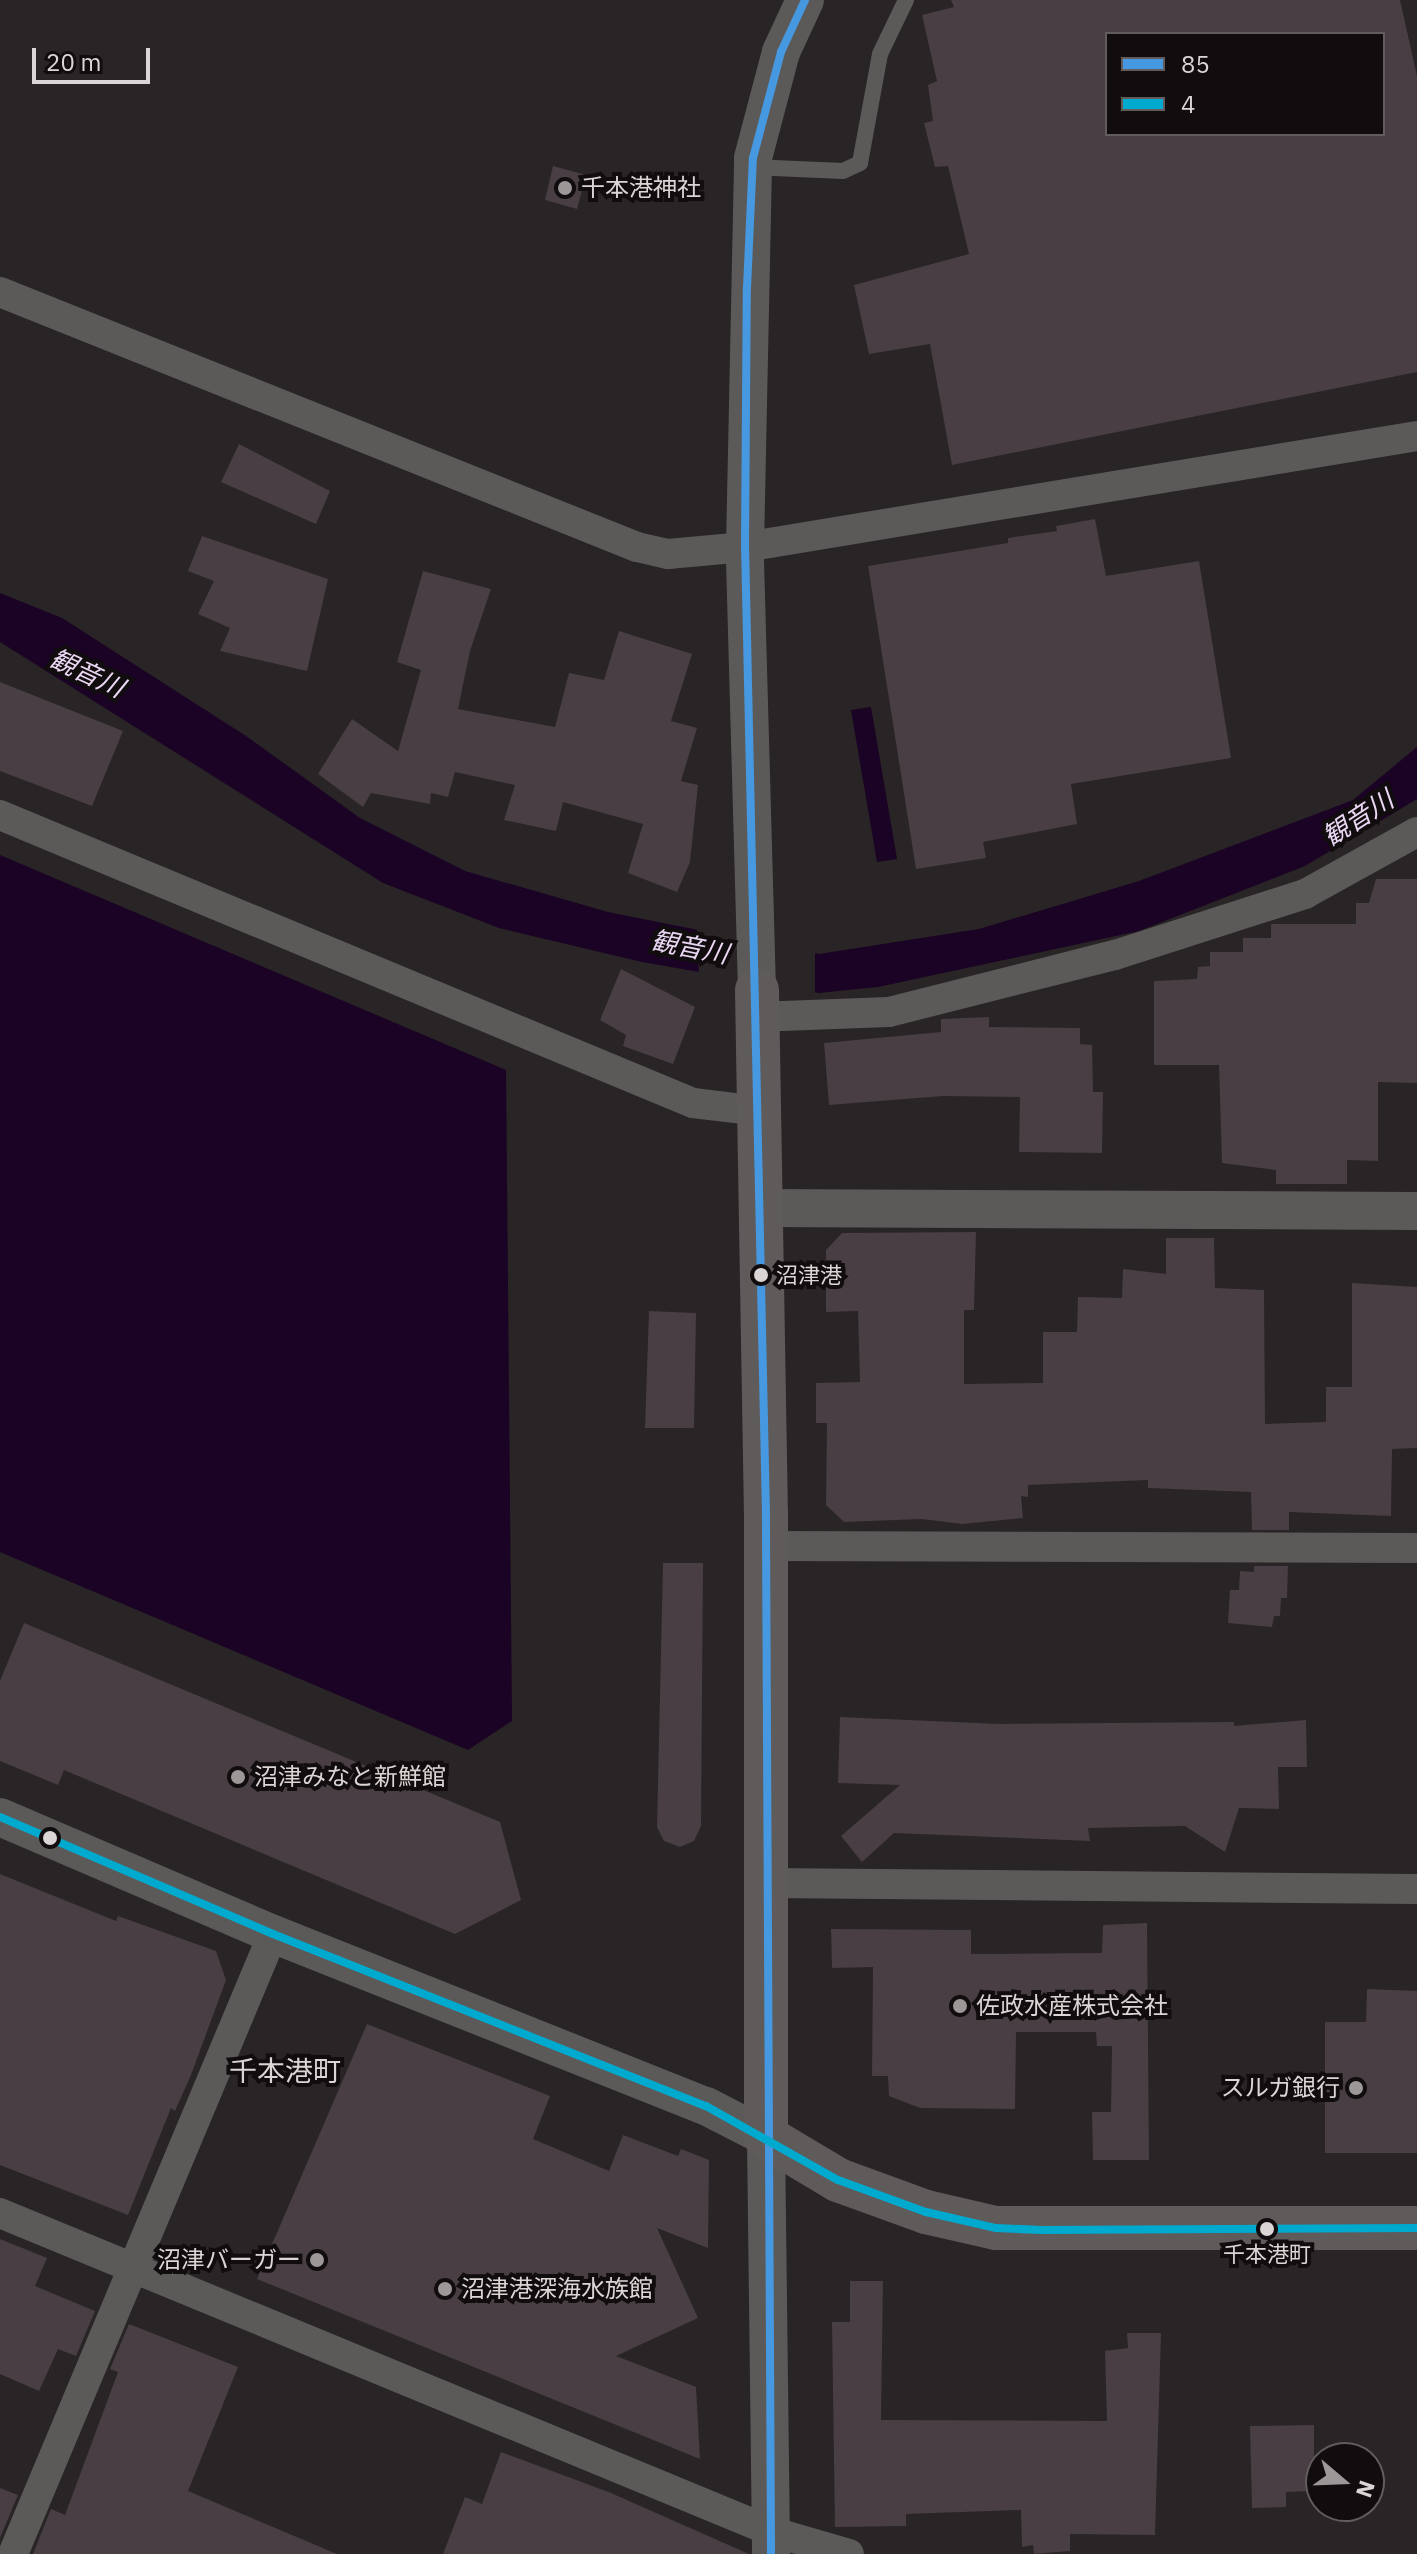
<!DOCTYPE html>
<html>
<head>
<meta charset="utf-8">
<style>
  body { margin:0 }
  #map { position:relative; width:1417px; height:2554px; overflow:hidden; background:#292425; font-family:"IBM Plex Sans","Noto Sans JP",sans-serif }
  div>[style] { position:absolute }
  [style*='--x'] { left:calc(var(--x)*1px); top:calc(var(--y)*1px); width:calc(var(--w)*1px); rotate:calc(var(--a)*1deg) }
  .water>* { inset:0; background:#1a0324 }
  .pier>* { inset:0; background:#292425 }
  .building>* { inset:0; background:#483e44 }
  .service>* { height:16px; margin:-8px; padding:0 8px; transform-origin:8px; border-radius:8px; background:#5c5a59 }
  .minor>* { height:30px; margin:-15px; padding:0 15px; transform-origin:15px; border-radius:15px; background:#5c5a59 }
  .tertiary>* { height:38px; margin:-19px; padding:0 19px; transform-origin:19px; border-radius:19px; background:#5c5a59 }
  .secondary>* { height:44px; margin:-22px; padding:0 22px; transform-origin:22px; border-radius:22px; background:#5f5b5b }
  .bus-1>* { height:8px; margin:-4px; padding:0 4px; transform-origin:4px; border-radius:4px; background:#4699e1 }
  .bus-2>* { height:8px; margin:-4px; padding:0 4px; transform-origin:4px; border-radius:4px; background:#00a9ce }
  .dots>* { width:22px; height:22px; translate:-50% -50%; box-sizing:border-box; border:4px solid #110c0d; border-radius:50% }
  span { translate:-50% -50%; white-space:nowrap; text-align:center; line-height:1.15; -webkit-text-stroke:8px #110c0d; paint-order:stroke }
  .bus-label { font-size:22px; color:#dcd5d6 }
  .left { translate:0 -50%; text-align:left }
  .poi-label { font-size:24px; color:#dcd5d6 }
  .right { translate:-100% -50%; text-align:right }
  .water-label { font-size:26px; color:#ebd8f5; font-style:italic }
  .quarter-label { font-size:28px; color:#dcd5d6 }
  .legend { position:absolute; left:1105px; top:32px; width:280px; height:104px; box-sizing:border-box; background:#110c0d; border:2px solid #625c5d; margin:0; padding:10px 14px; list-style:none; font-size:24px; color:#dcd5d6 }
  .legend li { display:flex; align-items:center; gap:16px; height:40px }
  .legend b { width:40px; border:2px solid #625c5d }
  .north { position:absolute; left:1305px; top:2442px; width:80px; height:80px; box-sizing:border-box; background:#110c0d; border:2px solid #625c5d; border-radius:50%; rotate:109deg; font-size:22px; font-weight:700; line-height:32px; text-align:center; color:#dcd5d6 }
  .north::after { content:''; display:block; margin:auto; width:28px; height:36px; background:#9d9798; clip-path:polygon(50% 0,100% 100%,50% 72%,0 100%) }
  .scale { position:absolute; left:32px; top:48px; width:118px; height:36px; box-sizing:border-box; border:4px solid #dcd5d6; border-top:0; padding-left:10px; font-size:24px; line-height:28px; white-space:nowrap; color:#dcd5d6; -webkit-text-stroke:6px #110c0d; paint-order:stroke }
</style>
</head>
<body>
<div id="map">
  <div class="water">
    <i style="clip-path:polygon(0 593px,62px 618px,246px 736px,360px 818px,465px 871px,608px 912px,819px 954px,979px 929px,1139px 881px,1353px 800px,1417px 747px,1417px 799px,1305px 866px,1139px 931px,878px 987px,819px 993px,642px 962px,499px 928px,383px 883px,0 642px)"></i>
    <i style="clip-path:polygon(871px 707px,897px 859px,877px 862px,851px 710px)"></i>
    <i style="clip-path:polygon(0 855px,506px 1070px,512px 1721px,468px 1750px,0 1552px)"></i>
  </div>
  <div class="pier">
    <i style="clip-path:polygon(697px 928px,815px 949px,815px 996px,699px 976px)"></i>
  </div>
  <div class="building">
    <i style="clip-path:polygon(evenodd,951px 0,1400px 0,1417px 76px,1417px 372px,952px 465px,930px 344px,869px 354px,854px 285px,969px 254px,948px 166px,935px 167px,924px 123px,933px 121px,928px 85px,937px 81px,922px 15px,954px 7px,951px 0,1107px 34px,1383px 34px,1383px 134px,1107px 134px,1107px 34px)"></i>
    <i style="clip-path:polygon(553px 166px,586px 175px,577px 209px,545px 200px)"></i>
    <i style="clip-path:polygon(239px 444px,330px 491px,316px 524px,221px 482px)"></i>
    <i style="clip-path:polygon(1095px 519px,1106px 576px,1199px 561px,1231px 758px,1071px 784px,1077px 824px,983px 842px,986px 858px,916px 869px,868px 566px,1008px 543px,1008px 538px,1057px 531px,1056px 526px)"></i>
    <i style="clip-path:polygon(202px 536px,328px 579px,307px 671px,220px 651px,230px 628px,198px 614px,214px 581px,188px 571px)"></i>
    <i style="clip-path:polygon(423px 571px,491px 589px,470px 651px,458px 709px,555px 727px,569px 673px,604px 680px,619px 631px,692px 654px,671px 721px,697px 728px,681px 781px,698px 785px,690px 862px,677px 892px,628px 873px,643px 824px,563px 802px,556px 831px,504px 820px,515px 785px,455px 772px,448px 797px,431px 793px,430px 804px,371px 793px,363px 807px,318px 774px,352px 719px,398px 751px,421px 670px,397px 662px)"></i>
    <i style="clip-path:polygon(0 682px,123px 731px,92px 806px,0 771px)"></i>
    <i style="clip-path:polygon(1376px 879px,1417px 879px,1417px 1083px,1378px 1082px,1378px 1161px,1347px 1160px,1347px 1184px,1276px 1184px,1276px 1170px,1222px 1163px,1219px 1065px,1154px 1065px,1154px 981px,1197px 979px,1198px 967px,1210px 966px,1210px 952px,1243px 952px,1243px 938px,1271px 938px,1271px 924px,1356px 924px,1356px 903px,1369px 903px)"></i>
    <i style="clip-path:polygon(621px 969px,695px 1007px,673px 1064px,623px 1046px,626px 1035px,600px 1020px)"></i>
    <i style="clip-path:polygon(989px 1017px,989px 1027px,1080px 1028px,1080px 1044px,1092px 1045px,1093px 1092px,1103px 1092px,1102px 1153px,1019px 1152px,1020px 1097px,943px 1096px,829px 1105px,824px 1043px,941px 1032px,941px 1019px)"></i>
    <i style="clip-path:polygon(976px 1232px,974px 1310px,964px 1310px,964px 1384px,1043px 1383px,1043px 1332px,1077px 1332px,1078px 1297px,1122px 1298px,1123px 1269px,1166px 1274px,1166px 1238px,1214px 1238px,1215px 1288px,1264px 1290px,1265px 1424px,1326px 1422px,1326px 1387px,1352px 1387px,1352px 1283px,1417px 1287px,1417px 1448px,1392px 1449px,1391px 1516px,1289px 1512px,1289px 1530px,1252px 1530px,1251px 1492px,1148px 1488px,1148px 1480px,1028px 1485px,1028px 1497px,1021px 1496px,1023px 1518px,962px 1524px,922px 1519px,844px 1522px,826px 1505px,827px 1423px,816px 1423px,816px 1383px,860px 1382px,858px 1311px,826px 1312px,826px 1250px,842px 1233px)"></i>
    <i style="clip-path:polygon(649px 1311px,696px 1313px,694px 1428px,645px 1428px)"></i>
    <i style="clip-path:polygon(663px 1563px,703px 1563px,701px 1826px,694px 1841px,680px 1847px,664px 1841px,657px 1827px)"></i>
    <i style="clip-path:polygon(1254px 1566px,1288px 1566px,1287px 1598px,1281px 1598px,1280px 1616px,1274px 1616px,1272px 1627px,1228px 1623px,1230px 1590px,1239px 1590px,1240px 1571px,1254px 1572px)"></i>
    <i style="clip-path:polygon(24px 1623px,500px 1822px,521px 1900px,455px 1934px,64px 1770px,58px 1785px,0 1761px,0 1681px)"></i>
    <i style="clip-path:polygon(840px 1717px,1000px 1724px,1234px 1722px,1234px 1726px,1306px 1720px,1307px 1767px,1278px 1767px,1279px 1809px,1239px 1808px,1225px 1852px,1185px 1826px,1088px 1828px,1090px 1841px,894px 1833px,862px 1862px,841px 1836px,900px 1785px,838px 1783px)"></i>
    <i style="clip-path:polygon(0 1874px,116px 1921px,118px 1916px,216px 1951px,226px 1980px,191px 2075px,175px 2111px,171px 2108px,128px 2215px,0 2165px)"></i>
    <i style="clip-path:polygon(1147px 1923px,1149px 2160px,1093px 2160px,1092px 2112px,1111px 2112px,1112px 2046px,1097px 2046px,1096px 2032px,1016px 2032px,1015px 2109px,920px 2108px,889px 2096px,888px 2076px,872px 2076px,873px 1967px,832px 1968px,831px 1929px,971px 1930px,971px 1954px,1102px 1953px,1103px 1925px)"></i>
    <i style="clip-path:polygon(1367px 1989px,1417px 1991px,1417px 2153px,1325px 2153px,1325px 2022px,1366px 2022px)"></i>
    <i style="clip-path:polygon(367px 2024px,550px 2096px,533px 2139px,609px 2171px,623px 2135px,678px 2156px,681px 2149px,709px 2160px,708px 2248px,657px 2228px,698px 2318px,616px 2356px,696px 2387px,700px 2459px,257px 2279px)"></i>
    <i style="clip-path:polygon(0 2239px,47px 2258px,35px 2286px,95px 2311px,76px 2356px,58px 2349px,39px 2391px,0 2374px)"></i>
    <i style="clip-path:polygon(850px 2281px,883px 2281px,881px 2420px,1107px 2421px,1105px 2351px,1128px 2348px,1127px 2333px,1161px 2333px,1155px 2535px,1070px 2534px,1070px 2551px,1034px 2554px,1033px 2545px,1022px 2547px,1021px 2510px,906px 2514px,906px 2526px,835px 2527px,832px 2322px,850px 2322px)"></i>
    <i style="clip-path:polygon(129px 2324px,238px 2367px,188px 2491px,337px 2554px,33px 2554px,51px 2509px,65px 2515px,118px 2372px,110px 2369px)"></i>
    <i style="clip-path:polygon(1314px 2425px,1314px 2491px,1286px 2492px,1286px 2507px,1252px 2508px,1250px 2426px)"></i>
    <i style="clip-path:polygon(501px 2452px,611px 2493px,749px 2554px,443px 2554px,465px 2497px,482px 2504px)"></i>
    <i style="clip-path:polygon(0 2488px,18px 2495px,0 2538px)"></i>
  </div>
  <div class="service">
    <i style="--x:753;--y:167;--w:90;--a:2.5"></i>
    <i style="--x:843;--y:171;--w:19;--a:-25"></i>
    <i style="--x:860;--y:163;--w:111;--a:-79.6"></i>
    <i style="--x:880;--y:54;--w:60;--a:-64.3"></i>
  </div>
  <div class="minor">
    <i style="--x:0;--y:292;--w:686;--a:21.82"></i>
    <i style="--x:637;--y:547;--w:32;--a:13"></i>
    <i style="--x:668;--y:554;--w:77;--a:-5.2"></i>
    <i style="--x:745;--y:547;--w:681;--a:-9.38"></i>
    <i style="--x:0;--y:815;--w:750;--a:22.57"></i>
    <i style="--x:693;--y:1103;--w:66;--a:6.9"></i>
    <i style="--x:758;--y:1017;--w:131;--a:-2.2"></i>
    <i style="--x:889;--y:1012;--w:233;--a:-14.2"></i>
    <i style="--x:1115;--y:955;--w:200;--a:-17.8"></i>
    <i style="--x:1305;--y:894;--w:128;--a:-29"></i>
    <i style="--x:766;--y:1546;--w:651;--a:0.18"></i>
    <i style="--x:765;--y:1883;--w:652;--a:0.53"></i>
    <i style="--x:0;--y:2213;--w:836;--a:22.42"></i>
    <i style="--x:773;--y:2532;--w:79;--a:16.1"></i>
    <i style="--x:13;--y:2554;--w:672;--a:-67.25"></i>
  </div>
  <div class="tertiary">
    <i style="--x:757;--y:990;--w:443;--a:-91.6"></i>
    <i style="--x:745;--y:547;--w:389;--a:-88.8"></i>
    <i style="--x:753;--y:158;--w:110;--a:-75.2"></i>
    <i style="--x:781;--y:52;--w:57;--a:-65.2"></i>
    <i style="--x:760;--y:1208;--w:657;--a:0.26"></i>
    <i style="--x:0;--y:1817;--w:297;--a:23.2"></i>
    <i style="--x:273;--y:1934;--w:466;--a:21.7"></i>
    <i style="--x:706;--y:2106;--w:68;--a:27.3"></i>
    <i style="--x:766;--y:2137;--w:417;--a:89.3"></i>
  </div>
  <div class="secondary">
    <i style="--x:757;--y:990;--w:524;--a:89.02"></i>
    <i style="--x:766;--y:1514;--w:623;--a:90"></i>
    <i style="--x:766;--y:2137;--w:84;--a:30.8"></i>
    <i style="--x:838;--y:2180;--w:94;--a:20"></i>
    <i style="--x:926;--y:2212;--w:72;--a:12.9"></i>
    <i style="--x:996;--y:2228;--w:421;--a:0"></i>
  </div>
  <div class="bus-1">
    <i style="--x:771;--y:2554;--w:1040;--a:-90.28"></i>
    <i style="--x:766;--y:1514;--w:967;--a:-91.24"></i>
    <i style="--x:745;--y:547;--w:259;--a:-89.6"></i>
    <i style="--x:747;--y:288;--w:130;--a:-87.4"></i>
    <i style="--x:753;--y:158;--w:110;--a:-75.2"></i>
    <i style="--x:781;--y:52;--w:57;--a:-65.2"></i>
  </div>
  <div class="bus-2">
    <i style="--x:0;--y:1817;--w:297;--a:23.2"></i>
    <i style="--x:273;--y:1934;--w:466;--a:21.7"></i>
    <i style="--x:706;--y:2106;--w:151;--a:29.3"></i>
    <i style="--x:838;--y:2180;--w:94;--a:20"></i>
    <i style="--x:926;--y:2212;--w:72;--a:12.9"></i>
    <i style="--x:996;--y:2228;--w:46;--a:2.5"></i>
    <i style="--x:1042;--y:2230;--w:375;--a:-0.3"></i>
  </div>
  <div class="dots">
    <i style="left:565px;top:188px;background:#9d9798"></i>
    <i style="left:761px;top:1275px;background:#dcd5d6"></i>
    <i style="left:238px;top:1777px;background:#9d9798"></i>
    <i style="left:50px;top:1838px;background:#dcd5d6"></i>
    <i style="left:960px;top:2006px;background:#9d9798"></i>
    <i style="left:1356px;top:2088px;background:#9d9798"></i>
    <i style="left:1267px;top:2229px;background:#dcd5d6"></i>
    <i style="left:317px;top:2260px;background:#9d9798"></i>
    <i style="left:445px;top:2289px;background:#9d9798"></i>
  </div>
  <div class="bus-label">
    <span class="left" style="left:776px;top:1275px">沼津港</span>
    <span style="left:1267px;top:2254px">千本港町</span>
  </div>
  <div class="poi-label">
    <span class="left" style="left:581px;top:188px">千本港神社</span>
    <span class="left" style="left:254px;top:1777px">沼津みなと新鮮館</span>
    <span class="left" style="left:976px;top:2006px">佐政水産株式会社</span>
    <span class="right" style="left:1340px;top:2088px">スルガ銀行</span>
    <span class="right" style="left:301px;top:2260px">沼津バーガー</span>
    <span class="left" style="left:461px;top:2289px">沼津港深海水族館</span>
  </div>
  <div class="water-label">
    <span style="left:87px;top:673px;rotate:25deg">観音川</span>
    <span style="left:1358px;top:818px;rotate:-33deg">観音川</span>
    <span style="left:690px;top:947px;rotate:11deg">観音川</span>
  </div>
  <div class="quarter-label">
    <span style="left:285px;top:2071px">千本港町</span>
  </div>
  <ul class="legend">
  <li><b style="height:10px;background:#4699e1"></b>85</li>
  <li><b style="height:10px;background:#00a9ce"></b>4</li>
  </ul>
  <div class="north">N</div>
  <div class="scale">20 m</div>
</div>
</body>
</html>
